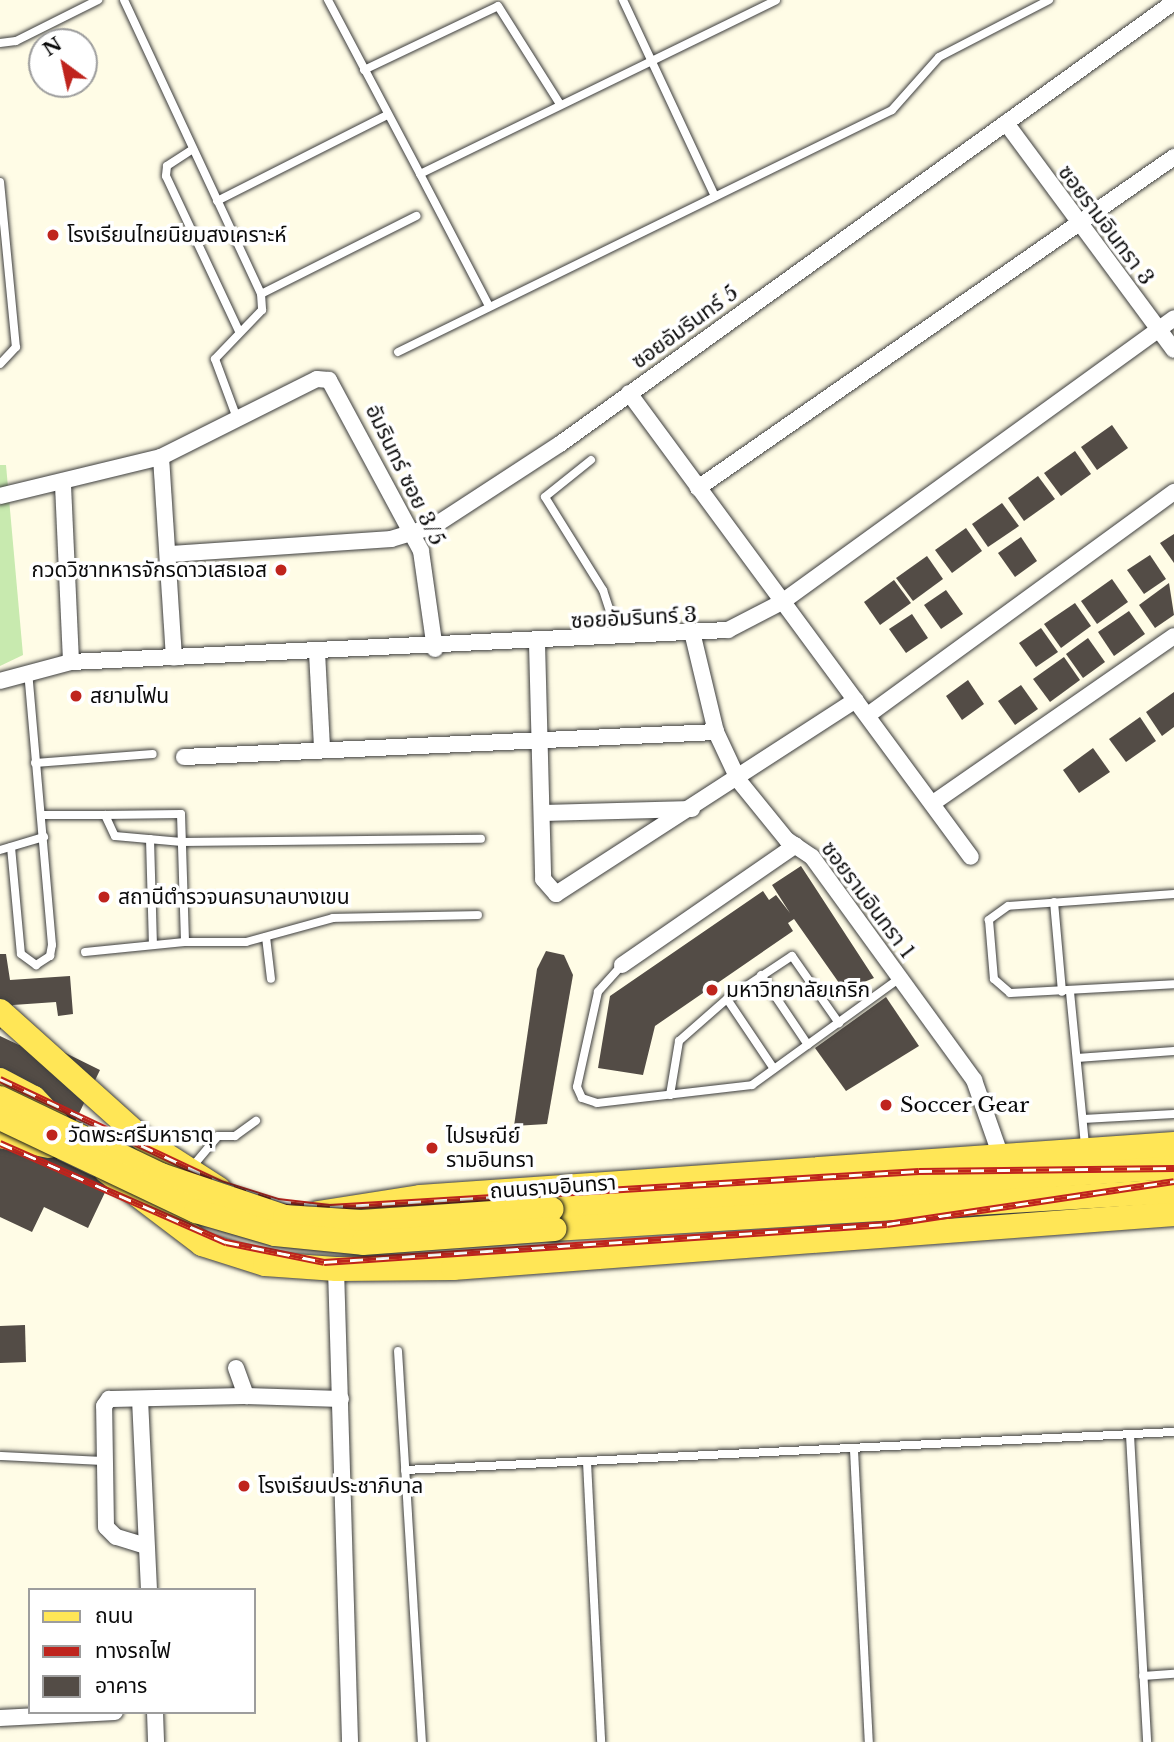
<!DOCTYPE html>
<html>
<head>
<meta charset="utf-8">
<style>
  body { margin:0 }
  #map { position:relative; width:1174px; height:1742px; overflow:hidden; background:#fffce6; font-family:"Libre Baskerville","Noto Sans Thai",serif }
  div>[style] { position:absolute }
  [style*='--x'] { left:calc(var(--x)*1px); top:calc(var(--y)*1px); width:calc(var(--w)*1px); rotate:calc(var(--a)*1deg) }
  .green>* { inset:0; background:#c8eaaf }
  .building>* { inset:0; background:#534c46 }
  .roads { filter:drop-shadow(0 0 2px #3d3d3d) drop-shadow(0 0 2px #3d3d3d) }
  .service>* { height:8px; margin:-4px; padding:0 4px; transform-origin:4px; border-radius:4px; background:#fff }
  .minor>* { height:16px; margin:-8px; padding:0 8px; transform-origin:8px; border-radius:8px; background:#fff }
  .primary>* { height:24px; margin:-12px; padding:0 12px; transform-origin:12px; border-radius:12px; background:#ffe656 }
  .rail>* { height:7px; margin-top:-3.5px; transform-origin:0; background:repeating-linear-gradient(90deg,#fff 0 13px,#bf241d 0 26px); box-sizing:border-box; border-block:2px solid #bf241d }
  .bridges { filter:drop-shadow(0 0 2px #1b1b1b) drop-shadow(0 0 2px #1b1b1b) }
  .primary-bridge>* { height:24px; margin:-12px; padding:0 12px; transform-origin:12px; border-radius:12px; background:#ffe656 }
  .dots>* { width:19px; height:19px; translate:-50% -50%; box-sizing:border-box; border:4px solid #fff; border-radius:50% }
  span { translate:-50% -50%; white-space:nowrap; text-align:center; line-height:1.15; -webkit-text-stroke:7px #fff; paint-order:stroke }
  .street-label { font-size:21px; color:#0a0a0a }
  .poi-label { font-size:21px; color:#0a0a0a }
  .left { translate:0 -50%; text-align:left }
  .right { translate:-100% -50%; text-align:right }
  .legend { position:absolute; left:28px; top:1588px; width:228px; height:126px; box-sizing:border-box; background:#fff; border:2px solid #9d9d9d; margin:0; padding:9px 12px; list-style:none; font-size:21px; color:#0a0a0a }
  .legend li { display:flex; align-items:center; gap:14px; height:35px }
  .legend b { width:35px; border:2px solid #9d9d9d }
  .north { position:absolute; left:28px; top:28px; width:70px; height:70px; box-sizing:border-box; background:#fff; border:2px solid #9d9d9d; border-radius:50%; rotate:327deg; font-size:19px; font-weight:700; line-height:28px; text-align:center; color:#0a0a0a }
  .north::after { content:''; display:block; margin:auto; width:24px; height:32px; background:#bf241d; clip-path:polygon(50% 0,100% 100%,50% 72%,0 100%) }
</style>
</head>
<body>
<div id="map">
  <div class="green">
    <i style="clip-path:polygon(0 465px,6px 465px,23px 655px,0 666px)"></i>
  </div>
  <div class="building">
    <i style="clip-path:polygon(1112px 425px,1128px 448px,1097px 470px,1081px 447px)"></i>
    <i style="clip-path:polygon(1075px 451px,1091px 474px,1061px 496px,1044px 473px)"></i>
    <i style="clip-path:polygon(1038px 476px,1055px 499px,1024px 521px,1008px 498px)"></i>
    <i style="clip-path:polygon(1002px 503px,1019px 526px,988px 547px,972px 524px)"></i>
    <i style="clip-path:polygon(966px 528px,982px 551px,952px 573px,935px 550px)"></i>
    <i style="clip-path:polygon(1174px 534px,1174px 563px,1160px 543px)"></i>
    <i style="clip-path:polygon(1021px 537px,1037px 561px,1015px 577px,998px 553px)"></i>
    <i style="clip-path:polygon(1150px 555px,1166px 579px,1144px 594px,1127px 570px)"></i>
    <i style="clip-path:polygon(927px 556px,943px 579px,913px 601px,896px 578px)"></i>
    <i style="clip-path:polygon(1112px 579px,1128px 602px,1097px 624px,1081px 601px)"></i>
    <i style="clip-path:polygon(894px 580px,911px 603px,880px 625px,864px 602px)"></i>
    <i style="clip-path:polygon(1169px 583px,1174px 615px,1155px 628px,1139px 605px)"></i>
    <i style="clip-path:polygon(946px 590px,963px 614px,941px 629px,924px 605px)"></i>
    <i style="clip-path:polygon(1075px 603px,1091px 626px,1061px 648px,1044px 624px)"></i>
    <i style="clip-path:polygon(1129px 611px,1145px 634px,1114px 656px,1098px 632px)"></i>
    <i style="clip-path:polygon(912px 614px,928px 638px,906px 653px,889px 629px)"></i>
    <i style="clip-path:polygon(1041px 628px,1058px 652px,1036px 667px,1019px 643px)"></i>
    <i style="clip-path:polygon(1088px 638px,1105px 662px,1083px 678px,1066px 654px)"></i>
    <i style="clip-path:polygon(1064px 657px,1080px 680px,1050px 702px,1033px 679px)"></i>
    <i style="clip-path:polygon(968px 680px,984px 704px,962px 720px,946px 696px)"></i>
    <i style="clip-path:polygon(1021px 685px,1038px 709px,1015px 725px,998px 701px)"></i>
    <i style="clip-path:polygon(1174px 692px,1174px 727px,1162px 736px,1146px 712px)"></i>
    <i style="clip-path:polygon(1140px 717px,1156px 741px,1126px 762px,1109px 739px)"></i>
    <i style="clip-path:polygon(1093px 748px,1110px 772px,1079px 793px,1063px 770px)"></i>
    <i style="clip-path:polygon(801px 866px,874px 978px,844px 990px,794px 919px,788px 923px,793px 931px,655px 1026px,643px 1075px,598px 1068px,610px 996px,763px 891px,769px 900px,776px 895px,790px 913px,772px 885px)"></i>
    <i style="clip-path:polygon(546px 951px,564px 955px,573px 975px,547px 1124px,514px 1126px,537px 969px)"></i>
    <i style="clip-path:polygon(0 954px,6px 954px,10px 980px,70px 976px,73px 1014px,58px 1016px,56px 1002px,13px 1005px,0 1030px)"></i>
    <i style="clip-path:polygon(886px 997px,919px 1046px,846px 1091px,815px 1048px)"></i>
    <i style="clip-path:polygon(0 1036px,19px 1045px,37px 1039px,100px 1070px,57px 1159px,109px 1184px,88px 1228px,44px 1207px,32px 1232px,0 1217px)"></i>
    <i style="clip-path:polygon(25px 1325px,26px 1362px,0 1363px,0 1326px)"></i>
  </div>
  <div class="roads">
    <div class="service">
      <i style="--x:124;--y:0;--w:324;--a:65"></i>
      <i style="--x:261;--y:294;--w:16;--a:86"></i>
      <i style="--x:262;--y:310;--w:68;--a:133.8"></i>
      <i style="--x:215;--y:359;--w:63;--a:69.6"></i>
      <i style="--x:328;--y:0;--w:197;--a:62.1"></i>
      <i style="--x:420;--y:174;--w:396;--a:-26"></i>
      <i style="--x:623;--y:0;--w:214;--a:64.9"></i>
      <i style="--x:0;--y:43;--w:16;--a:-7"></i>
      <i style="--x:16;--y:41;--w:92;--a:-26.6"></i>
      <i style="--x:364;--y:70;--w:148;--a:-25.5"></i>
      <i style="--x:498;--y:6;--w:116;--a:57.7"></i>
      <i style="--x:193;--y:149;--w:31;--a:147"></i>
      <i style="--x:167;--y:166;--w:10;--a:96"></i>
      <i style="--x:166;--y:176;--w:171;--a:64.8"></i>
      <i style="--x:420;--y:174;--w:149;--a:62.4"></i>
      <i style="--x:0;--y:182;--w:166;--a:84.5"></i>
      <i style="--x:16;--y:347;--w:23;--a:133"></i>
      <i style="--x:217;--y:201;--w:191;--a:-26.8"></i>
      <i style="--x:261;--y:294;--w:174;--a:-26.7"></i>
      <i style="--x:398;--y:352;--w:550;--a:-26.1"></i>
      <i style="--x:892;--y:110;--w:71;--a:-48.4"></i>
      <i style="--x:939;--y:57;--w:124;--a:-27.4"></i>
      <i style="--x:591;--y:460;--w:59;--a:141.2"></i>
      <i style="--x:545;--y:497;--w:110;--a:58.1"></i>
      <i style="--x:603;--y:590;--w:48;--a:71.9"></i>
      <i style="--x:35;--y:763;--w:118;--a:-4.4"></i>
      <i style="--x:41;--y:815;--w:64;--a:0"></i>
      <i style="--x:105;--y:815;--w:23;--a:65"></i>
      <i style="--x:115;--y:836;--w:67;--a:5.1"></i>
      <i style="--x:182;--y:842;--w:299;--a:-0.6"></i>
      <i style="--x:105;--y:815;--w:76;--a:-0.8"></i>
      <i style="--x:181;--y:814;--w:128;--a:88.2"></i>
      <i style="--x:185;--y:942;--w:61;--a:0"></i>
      <i style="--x:246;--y:942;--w:90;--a:-15.4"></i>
      <i style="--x:333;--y:918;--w:145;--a:-1.2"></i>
      <i style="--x:150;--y:839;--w:106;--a:88.4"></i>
      <i style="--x:11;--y:847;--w:107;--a:84.7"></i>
      <i style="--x:21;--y:954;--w:19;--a:36"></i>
      <i style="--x:36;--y:965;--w:17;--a:-33"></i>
      <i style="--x:50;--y:956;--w:11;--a:-80"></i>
      <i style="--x:52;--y:945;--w:273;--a:-95"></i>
      <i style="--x:0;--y:850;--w:46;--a:-16.5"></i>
      <i style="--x:1174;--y:894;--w:166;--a:175.9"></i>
      <i style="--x:1008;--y:906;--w:24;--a:144"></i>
      <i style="--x:989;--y:920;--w:59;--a:85.2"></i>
      <i style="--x:994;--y:979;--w:21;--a:41"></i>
      <i style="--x:1010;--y:993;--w:164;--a:-3.1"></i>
      <i style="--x:1054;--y:902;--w:90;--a:84.9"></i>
      <i style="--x:266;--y:937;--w:42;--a:83.2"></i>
      <i style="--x:85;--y:952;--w:100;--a:-5.7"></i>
      <i style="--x:622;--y:965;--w:36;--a:132"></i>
      <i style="--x:598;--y:992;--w:97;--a:102.5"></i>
      <i style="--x:577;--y:1087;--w:12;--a:66"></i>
      <i style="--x:582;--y:1098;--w:16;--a:18"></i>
      <i style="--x:597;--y:1103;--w:156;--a:-6.6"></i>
      <i style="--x:752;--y:1085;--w:183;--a:-35.9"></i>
      <i style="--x:761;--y:975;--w:84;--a:56.1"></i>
      <i style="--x:1070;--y:992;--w:155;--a:84.4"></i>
      <i style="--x:727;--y:999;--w:78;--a:-33.5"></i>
      <i style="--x:792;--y:956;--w:82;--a:55"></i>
      <i style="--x:1077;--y:1058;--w:97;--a:-4.1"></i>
      <i style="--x:670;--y:1095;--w:55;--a:-80.5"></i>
      <i style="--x:679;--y:1041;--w:64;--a:-41.2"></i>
      <i style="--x:727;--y:999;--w:84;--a:56.1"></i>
      <i style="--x:1083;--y:1119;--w:91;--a:-3.1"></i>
      <i style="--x:192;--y:1167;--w:40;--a:-50"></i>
      <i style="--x:218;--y:1136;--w:17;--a:0"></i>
      <i style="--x:235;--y:1136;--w:26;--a:-36"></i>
      <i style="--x:398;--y:1351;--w:392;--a:86.5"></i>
      <i style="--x:1130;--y:1435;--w:307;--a:86.8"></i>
      <i style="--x:854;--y:1450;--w:292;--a:87.1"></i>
      <i style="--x:0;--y:1456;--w:104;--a:2.8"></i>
      <i style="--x:587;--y:1462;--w:280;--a:87.1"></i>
      <i style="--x:405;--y:1470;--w:770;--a:-2.83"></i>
      <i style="--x:1143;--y:1676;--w:31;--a:-4"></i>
    </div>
    <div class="minor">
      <i style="--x:1006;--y:123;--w:282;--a:53.5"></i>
      <i style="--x:629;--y:393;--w:576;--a:53.61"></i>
      <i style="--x:161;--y:457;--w:201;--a:86.3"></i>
      <i style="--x:63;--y:485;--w:177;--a:87.4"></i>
      <i style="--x:698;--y:488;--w:580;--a:-34.81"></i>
      <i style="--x:0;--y:496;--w:166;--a:-13.6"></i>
      <i style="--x:161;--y:457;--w:174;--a:-26.6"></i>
      <i style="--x:317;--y:379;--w:12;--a:5"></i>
      <i style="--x:329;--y:380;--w:194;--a:61.7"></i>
      <i style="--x:421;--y:551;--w:99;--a:81.9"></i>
      <i style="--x:171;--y:554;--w:221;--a:-3.9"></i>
      <i style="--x:391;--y:539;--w:45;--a:-16.8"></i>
      <i style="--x:434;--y:526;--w:150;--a:-33.1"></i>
      <i style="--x:560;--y:444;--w:757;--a:-35.75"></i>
      <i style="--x:693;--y:636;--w:99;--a:76.5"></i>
      <i style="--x:716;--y:732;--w:54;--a:64.9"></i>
      <i style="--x:739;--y:781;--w:76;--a:50.9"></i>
      <i style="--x:787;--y:840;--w:30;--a:34"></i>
      <i style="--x:812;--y:857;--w:276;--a:54"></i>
      <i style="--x:974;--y:1080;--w:78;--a:70.6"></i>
      <i style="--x:537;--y:643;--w:236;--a:88.5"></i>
      <i style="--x:543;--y:879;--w:20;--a:49"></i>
      <i style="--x:556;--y:894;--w:357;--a:-32.9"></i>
      <i style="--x:317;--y:652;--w:97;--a:87"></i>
      <i style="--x:0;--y:681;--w:73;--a:-15"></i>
      <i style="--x:71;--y:662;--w:658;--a:-2.79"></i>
      <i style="--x:728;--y:630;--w:61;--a:-27.4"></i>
      <i style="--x:782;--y:602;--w:484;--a:-35.9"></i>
      <i style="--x:868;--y:715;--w:379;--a:-36.1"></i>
      <i style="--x:184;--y:757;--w:533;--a:-2.69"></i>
      <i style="--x:933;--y:803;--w:293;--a:-34.7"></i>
      <i style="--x:543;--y:813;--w:149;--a:-1.5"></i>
      <i style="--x:622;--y:965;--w:211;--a:-34.6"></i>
      <i style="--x:336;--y:1269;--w:473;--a:88.3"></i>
      <i style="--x:236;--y:1368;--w:30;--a:70"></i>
      <i style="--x:246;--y:1396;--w:95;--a:1.8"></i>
      <i style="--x:140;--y:1399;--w:191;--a:87.3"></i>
      <i style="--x:146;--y:1546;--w:31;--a:-163"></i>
      <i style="--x:116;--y:1537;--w:14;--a:-135"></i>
      <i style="--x:106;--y:1527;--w:121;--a:-90.9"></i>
      <i style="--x:104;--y:1406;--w:9;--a:-54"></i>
      <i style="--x:109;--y:1399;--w:137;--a:-1.3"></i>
      <i style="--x:155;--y:1712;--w:30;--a:88"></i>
      <i style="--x:0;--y:1718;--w:115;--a:-3"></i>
    </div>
    <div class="primary">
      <i style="--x:0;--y:1011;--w:196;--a:41.9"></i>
      <i style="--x:146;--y:1142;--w:87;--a:32.8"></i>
      <i style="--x:0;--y:1080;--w:38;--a:28"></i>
      <i style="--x:34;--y:1098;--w:38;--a:47"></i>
      <i style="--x:0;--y:1136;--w:50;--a:11.5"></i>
      <i style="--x:106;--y:1171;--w:121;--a:37.2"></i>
      <i style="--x:202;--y:1244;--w:66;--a:17.6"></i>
      <i style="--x:265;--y:1264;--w:71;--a:4"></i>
      <i style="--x:336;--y:1269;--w:117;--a:-0.5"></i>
      <i style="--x:453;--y:1268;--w:723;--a:-4.28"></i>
      <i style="--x:552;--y:1209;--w:623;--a:-3.86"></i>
      <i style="--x:318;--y:1213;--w:103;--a:-8.9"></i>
      <i style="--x:420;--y:1197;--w:756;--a:-4.02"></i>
      <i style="--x:554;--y:1229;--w:621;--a:-3.51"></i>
    </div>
  </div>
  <div class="rail">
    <i style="--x:0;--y:1079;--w:244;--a:25.2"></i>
    <i style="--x:221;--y:1183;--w:60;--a:17.5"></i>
    <i style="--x:278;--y:1201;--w:52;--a:6.6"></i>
    <i style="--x:330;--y:1207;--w:590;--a:-3.5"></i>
    <i style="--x:919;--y:1171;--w:255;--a:-0.7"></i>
    <i style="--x:0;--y:1143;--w:247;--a:23.7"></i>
    <i style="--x:226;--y:1242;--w:100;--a:11.5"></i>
    <i style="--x:324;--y:1262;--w:564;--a:-3.86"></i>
    <i style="--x:887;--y:1224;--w:290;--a:-8.5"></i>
  </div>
  <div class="bridges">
    <div class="primary-bridge">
      <i style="--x:0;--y:1098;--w:178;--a:25.6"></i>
      <i style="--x:161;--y:1175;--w:131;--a:18.7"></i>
      <i style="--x:285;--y:1217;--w:76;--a:3.8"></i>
      <i style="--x:361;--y:1222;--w:191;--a:-3.9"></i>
      <i style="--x:0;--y:1118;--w:217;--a:25.4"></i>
      <i style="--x:196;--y:1211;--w:82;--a:16.2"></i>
      <i style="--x:275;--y:1234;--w:88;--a:5.8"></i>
      <i style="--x:363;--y:1243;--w:192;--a:-4.2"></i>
    </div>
  </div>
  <div class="dots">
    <i style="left:53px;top:235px;background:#bf241d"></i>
    <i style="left:281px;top:570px;background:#bf241d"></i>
    <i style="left:76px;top:696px;background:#bf241d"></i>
    <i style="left:104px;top:897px;background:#bf241d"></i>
    <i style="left:712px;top:990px;background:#bf241d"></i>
    <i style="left:886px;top:1105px;background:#bf241d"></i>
    <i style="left:52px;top:1135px;background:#bf241d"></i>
    <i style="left:432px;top:1148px;background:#bf241d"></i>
    <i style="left:244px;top:1486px;background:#bf241d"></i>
  </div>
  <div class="street-label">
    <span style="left:1106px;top:225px;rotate:53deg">ซอยรามอินทรา 3</span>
    <span style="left:685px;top:327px;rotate:-36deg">ซอยอัมรินทร์ 5</span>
    <span style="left:405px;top:475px;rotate:64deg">อัมรินทร์ ซอย 3/5</span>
    <span style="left:634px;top:618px;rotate:-3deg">ซอยอัมรินทร์ 3</span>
    <span style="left:868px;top:900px;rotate:53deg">ซอยรามอินทรา 1</span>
    <span style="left:553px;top:1187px;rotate:-4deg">ถนนรามอินทรา</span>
  </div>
  <div class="poi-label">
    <span class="left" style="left:67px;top:235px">โรงเรียนไทยนิยมสงเคราะห์</span>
    <span class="right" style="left:267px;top:570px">กวดวิชาทหารจักรดาวเสธเอส</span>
    <span class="left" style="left:90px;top:696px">สยามโฟน</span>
    <span class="left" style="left:118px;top:897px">สถานีตำรวจนครบาลบางเขน</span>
    <span class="left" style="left:726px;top:990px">มหาวิทยาลัยเกริก</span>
    <span class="left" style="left:900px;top:1105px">Soccer Gear</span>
    <span class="left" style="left:68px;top:1135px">วัดพระศรีมหาธาตุ</span>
    <span class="left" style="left:446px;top:1148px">ไปรษณีย์<br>รามอินทรา</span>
    <span class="left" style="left:258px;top:1486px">โรงเรียนประชาภิบาล</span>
  </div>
  <ul class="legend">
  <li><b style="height:9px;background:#ffe656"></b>ถนน</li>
  <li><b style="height:9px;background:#bf241d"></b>ทางรถไฟ</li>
  <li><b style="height:19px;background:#534c46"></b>อาคาร</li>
  </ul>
  <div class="north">N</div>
</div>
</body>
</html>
